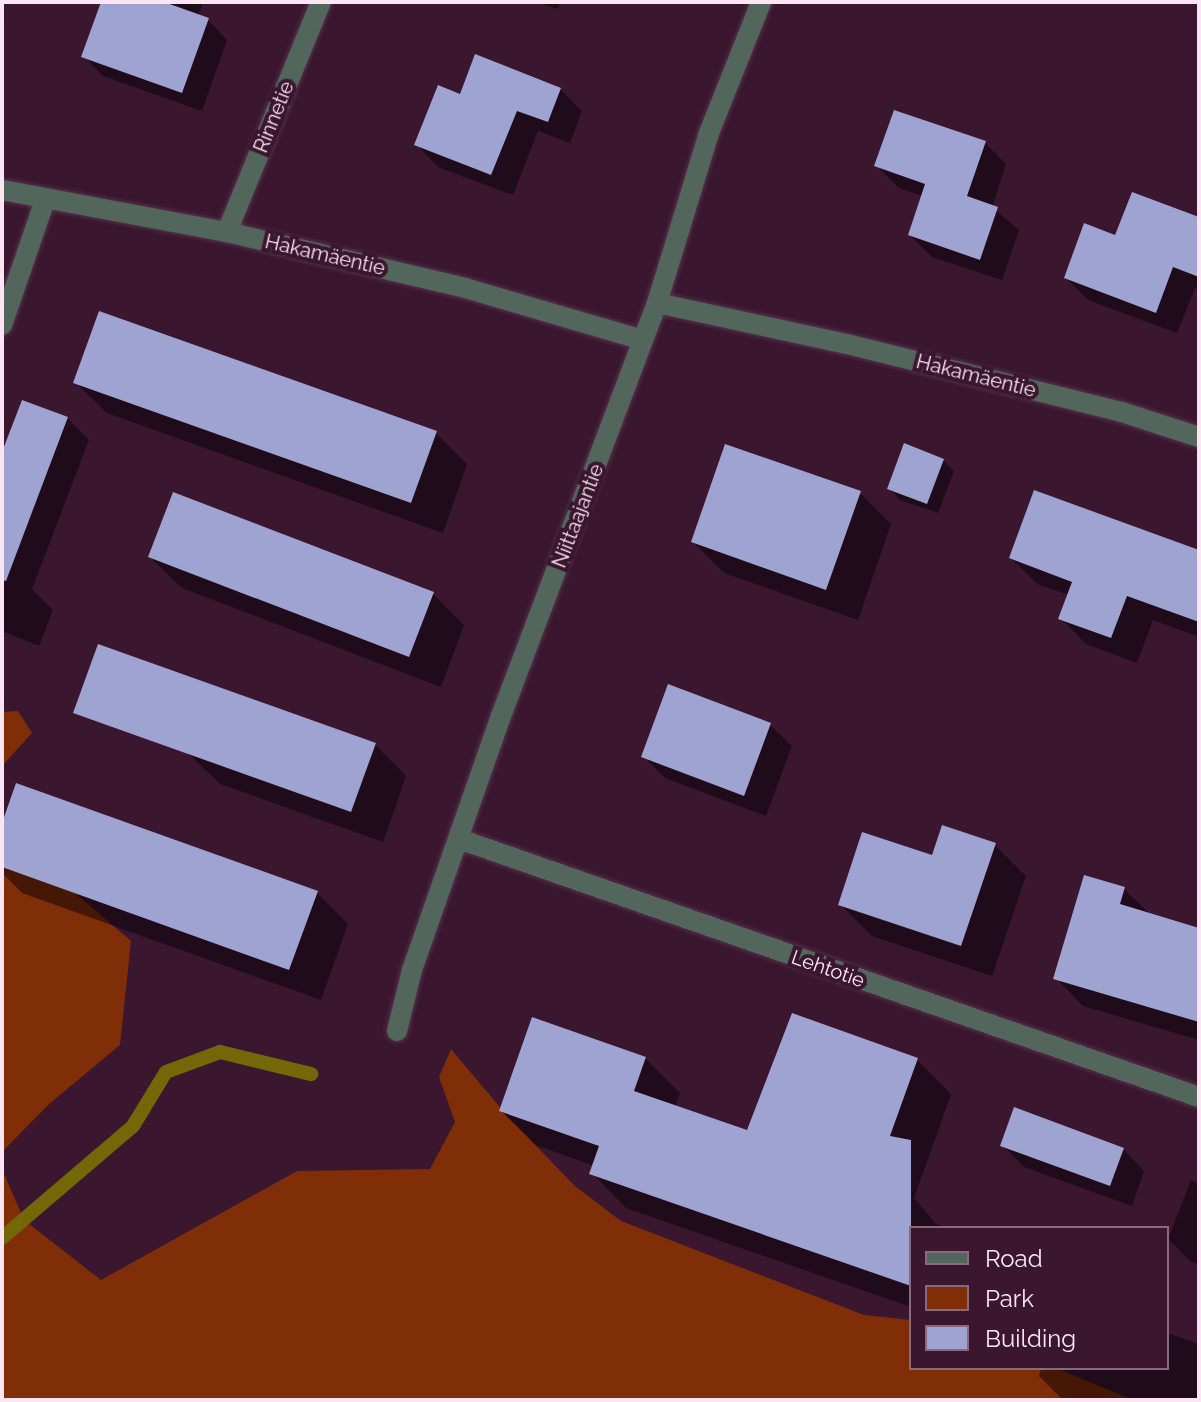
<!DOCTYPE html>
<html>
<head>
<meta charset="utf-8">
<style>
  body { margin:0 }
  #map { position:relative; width:1201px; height:1402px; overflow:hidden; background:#3a162f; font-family:Raleway,sans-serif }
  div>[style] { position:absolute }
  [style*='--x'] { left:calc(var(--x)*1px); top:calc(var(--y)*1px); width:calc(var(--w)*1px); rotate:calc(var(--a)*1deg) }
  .green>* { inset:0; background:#802e08 }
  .shadow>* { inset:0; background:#0007 }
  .stream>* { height:14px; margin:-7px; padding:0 7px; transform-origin:7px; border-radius:7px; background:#746708 }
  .building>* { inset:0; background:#9fa3d1 }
  .roads { filter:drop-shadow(0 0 2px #55334b) drop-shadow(0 0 2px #55334b) }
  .minor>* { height:20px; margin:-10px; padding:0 10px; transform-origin:10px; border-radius:10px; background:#52665b }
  span { translate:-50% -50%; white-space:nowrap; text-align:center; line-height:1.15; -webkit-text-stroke:8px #3a162f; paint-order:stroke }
  .street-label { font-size:20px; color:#fee5f4 }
  .frame { position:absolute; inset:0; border:4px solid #fee5f4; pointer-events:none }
  .legend { position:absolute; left:909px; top:1226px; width:260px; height:144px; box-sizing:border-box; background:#3a162f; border:2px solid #88697e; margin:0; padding:10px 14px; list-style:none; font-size:24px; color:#fee5f4 }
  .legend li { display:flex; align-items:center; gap:16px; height:40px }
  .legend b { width:40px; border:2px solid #88697e }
</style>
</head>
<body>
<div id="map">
  <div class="green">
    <i style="clip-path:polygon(18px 711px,32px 733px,2px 766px,2px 712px)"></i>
    <i style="clip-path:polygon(2px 847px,60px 880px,131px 941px,120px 1045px,48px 1105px,2px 1152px)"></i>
    <i style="clip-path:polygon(451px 1049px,510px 1119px,576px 1187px,621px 1221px,864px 1315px,911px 1320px,911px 1368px,1056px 1368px,1133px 1400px,2px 1400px,2px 1169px,24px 1220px,101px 1280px,297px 1171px,430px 1169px,455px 1122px,439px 1077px)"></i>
  </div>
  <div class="shadow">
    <i style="clip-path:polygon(103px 2px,203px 2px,198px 16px,208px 20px,227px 40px,202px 111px,103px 76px,84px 56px)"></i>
    <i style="clip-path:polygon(537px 2px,560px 2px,558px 9px)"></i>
    <i style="clip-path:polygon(560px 89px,582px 111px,570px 143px,538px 131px,513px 195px,438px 167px,417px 145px,461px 96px)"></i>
    <i style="clip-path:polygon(985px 143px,1006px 164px,992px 207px,1019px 230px,1002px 280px,932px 257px,910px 235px,923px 196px,899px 188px,877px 166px)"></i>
    <i style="clip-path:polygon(1199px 219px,1199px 289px,1195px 288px,1177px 333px,1088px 300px,1066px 278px)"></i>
    <i style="clip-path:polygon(75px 382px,436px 433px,467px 464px,443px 533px,107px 413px)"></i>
    <i style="clip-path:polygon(67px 418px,89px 440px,32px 589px,53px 610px,39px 646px,2px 631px,2px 455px)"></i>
    <i style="clip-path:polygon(943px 460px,954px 471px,938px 513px,900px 500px,890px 489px)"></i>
    <i style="clip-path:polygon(860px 493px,891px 524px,858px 620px,724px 573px,693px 542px)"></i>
    <i style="clip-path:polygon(1199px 552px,1199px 637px,1153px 620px,1137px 663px,1086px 644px,1060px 618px,1069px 595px,1037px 584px,1011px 558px)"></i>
    <i style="clip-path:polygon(150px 557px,433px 594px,464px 625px,441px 687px,182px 588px)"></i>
    <i style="clip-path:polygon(770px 725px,792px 746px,766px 816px,665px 778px,643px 756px)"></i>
    <i style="clip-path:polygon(375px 744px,406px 776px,383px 842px,220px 784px,188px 753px)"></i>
    <i style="clip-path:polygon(2px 829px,317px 893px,348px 924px,321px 1000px,22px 893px,2px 873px)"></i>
    <i style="clip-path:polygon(994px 844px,1026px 876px,992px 976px,872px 936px,840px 904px,933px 858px)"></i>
    <i style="clip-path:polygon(1124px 889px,1151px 915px,1199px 930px,1199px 1040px,1083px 1006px,1056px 978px)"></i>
    <i style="clip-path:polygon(645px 1058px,680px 1093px,675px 1107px,748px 1133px,917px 1060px,951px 1094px,914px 1198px,936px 1224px,948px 1228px,911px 1228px,911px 1307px,626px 1208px,592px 1173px,594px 1166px,536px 1145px,501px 1111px)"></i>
    <i style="clip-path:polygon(1002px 1145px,1123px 1149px,1144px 1171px,1132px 1206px,1024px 1167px)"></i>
    <i style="clip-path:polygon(1191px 1180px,1199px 1184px,1199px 1265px,1190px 1261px,1168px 1239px)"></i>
    <i style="clip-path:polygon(1167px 1333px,1199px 1344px,1199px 1400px,1063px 1400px,1039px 1376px,1041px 1369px,1038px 1368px,1167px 1368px)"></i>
  </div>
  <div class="stream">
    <i style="--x:2;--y:1238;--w:172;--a:-40.5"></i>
    <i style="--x:133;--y:1126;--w:63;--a:-58.6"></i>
    <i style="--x:166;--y:1072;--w:58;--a:-20.3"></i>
    <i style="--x:220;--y:1052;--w:94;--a:13.6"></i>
  </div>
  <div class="building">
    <i style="clip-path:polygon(101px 2px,164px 2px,209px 18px,182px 93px,81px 57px)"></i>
    <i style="clip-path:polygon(475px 54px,561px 88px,548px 122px,517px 111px,491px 175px,414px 145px,438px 85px,460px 94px)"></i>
    <i style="clip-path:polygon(894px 110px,986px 141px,967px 196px,998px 207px,980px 260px,908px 235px,925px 184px,874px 166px)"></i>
    <i style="clip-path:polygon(1132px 192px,1199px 217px,1199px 277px,1173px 267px,1156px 313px,1064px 278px,1084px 223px,1115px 235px)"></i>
    <i style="clip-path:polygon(99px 311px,437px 431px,411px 503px,73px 383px)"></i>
    <i style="clip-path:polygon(22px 400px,68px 417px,6px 581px,2px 580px,2px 452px)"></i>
    <i style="clip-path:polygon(904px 443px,944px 459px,927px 504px,887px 489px)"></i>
    <i style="clip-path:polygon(725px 444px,861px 491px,826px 590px,691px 542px)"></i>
    <i style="clip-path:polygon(1034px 490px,1199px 550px,1199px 622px,1127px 596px,1111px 638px,1058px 619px,1072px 582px,1009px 558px)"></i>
    <i style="clip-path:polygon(173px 492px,434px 592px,409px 657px,148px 557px)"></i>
    <i style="clip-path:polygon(98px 644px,376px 743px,351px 812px,73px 713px)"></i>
    <i style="clip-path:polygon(668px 684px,771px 723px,744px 796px,641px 757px)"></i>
    <i style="clip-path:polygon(16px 783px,318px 891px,289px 970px,2px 867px,2px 823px)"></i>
    <i style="clip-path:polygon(942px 825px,996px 843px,961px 946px,838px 905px,862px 832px,932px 855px)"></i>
    <i style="clip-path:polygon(1084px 875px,1125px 887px,1120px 904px,1199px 928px,1199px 1022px,1053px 979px)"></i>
    <i style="clip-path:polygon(792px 1013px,918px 1058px,890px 1136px,911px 1140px,911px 1286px,589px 1174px,599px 1146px,499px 1111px,532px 1017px,646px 1057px,634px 1091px,747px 1130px)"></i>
    <i style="clip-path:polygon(1014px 1107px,1124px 1148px,1110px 1186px,1000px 1146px)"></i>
  </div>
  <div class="roads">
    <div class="minor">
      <i style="--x:2;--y:190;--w:229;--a:10.6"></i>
      <i style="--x:227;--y:232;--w:244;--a:13.2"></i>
      <i style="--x:465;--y:288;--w:185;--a:16.3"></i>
      <i style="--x:227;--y:232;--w:248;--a:-67.8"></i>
      <i style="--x:657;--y:303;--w:194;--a:12.2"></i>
      <i style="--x:847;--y:344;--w:283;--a:13.9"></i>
      <i style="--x:1122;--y:412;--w:81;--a:18"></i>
      <i style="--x:2;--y:325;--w:132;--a:-71"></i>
      <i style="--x:459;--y:839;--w:784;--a:19.22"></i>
      <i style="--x:397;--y:1031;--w:63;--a:-76.2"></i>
      <i style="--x:412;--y:970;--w:269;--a:-70.7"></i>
      <i style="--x:501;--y:716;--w:441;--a:-69.3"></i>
      <i style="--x:657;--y:303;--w:178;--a:-73"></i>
      <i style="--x:709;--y:133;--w:141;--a:-68.3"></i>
    </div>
  </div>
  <div class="street-label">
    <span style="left:274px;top:117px;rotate:-68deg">Rinnetie</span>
    <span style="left:325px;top:255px;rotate:13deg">Hakamäentie</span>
    <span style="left:976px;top:376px;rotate:14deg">Hakamäentie</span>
    <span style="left:578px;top:516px;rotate:-69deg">Niittaajantie</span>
    <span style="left:828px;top:969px;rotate:19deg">Lehtotie</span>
  </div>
  <div class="frame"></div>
  <ul class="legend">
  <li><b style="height:10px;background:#52665b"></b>Road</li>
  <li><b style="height:22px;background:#802e08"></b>Park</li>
  <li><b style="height:22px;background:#9fa3d1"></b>Building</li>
  </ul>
</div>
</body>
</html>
